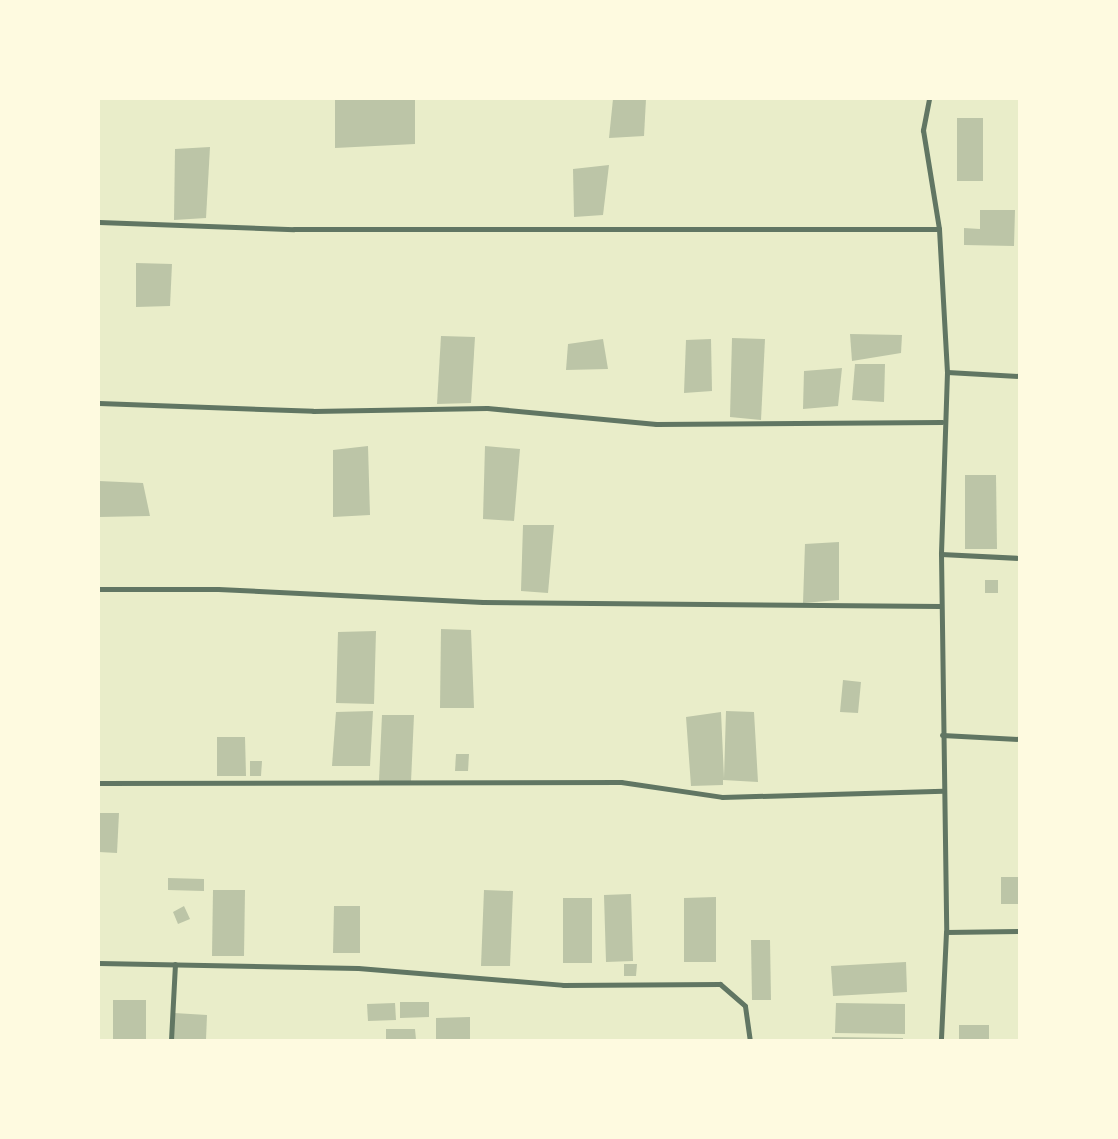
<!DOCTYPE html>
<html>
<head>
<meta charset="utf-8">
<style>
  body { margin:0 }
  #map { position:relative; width:1118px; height:1139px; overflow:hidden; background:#e9edc9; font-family:Rubik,sans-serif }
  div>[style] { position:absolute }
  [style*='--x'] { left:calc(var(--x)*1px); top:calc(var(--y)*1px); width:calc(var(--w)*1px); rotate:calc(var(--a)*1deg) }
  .building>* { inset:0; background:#bcc5a7 }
  .minor>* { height:5px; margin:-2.5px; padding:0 2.5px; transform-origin:2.5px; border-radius:2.5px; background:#617663 }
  span { translate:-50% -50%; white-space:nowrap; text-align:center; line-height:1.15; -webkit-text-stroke:5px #fefae0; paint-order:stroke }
  .frame { position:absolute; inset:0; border:100px solid #fefae0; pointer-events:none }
</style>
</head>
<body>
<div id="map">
  <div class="building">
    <i style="clip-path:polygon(335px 99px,415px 99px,415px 144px,335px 148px)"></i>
    <i style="clip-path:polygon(613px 99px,646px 99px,644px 136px,609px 138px)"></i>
    <i style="clip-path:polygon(957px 118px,983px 118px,983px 181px,957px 181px)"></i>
    <i style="clip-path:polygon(210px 147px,206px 218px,174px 220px,175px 149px)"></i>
    <i style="clip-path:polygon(609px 165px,603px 215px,574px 217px,573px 169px)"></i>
    <i style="clip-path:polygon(980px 210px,1015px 210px,1014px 246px,964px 245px,964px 228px,980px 229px)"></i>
    <i style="clip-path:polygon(136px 263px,172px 264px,170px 306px,136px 307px)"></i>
    <i style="clip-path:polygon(850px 334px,902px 335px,901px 353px,852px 361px)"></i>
    <i style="clip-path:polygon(441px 336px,475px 337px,471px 403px,437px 404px)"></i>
    <i style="clip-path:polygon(732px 338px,765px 339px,761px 420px,730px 417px)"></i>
    <i style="clip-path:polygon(603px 339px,608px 369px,566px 370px,568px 344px)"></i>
    <i style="clip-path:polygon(711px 339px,712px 391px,684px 393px,686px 340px)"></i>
    <i style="clip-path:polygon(855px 364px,885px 364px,884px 402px,852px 400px)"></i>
    <i style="clip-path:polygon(842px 368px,838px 406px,803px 409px,804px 371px)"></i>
    <i style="clip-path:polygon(368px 446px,370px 515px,333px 517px,333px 450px)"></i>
    <i style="clip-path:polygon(485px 446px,520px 449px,514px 521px,483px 519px)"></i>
    <i style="clip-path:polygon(965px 475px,996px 475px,997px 549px,965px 549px)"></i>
    <i style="clip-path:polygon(99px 481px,143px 483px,150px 516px,99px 517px)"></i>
    <i style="clip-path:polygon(523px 525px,554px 525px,548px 593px,521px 591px)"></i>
    <i style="clip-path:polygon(839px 542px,839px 600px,803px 603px,805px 544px)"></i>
    <i style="clip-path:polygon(985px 580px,998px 580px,998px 593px,985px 593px)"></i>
    <i style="clip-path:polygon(441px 629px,471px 630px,474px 708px,440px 708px)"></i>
    <i style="clip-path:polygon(376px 631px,374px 704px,336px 703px,338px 632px)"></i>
    <i style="clip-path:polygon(843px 680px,861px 682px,858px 713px,840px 712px)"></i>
    <i style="clip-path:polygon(373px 711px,370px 766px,332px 766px,336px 712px)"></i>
    <i style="clip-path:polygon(726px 711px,754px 712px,758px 782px,723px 780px,723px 785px,691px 786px,686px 717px,721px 712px,724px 778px)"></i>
    <i style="clip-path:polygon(382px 715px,414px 715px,411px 782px,379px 781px)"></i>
    <i style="clip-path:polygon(217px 737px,245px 737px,246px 776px,217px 776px)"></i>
    <i style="clip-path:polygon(456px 754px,469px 754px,468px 771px,455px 771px)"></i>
    <i style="clip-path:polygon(250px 761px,262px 761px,261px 776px,250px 776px)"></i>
    <i style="clip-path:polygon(99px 813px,119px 813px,117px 853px,99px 852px)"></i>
    <i style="clip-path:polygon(1001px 877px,1019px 877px,1019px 904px,1001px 904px)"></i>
    <i style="clip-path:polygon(168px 878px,204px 879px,204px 891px,168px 890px)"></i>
    <i style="clip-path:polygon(213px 890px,245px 890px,244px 956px,212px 956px)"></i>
    <i style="clip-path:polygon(484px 890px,513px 891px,510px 966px,481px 966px)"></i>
    <i style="clip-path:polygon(631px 894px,633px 961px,606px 962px,604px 895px)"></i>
    <i style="clip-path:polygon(716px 897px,716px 962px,684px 962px,684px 898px)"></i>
    <i style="clip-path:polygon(563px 898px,592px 898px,592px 963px,563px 963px)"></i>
    <i style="clip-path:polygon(184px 906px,190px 919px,178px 924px,173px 912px)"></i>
    <i style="clip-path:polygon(334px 906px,360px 906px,360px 953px,333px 953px)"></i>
    <i style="clip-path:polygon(751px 940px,770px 940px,771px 1000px,752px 1000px)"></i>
    <i style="clip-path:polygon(906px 962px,907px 992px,833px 996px,831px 966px)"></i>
    <i style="clip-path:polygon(624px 964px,637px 964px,636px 976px,624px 976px)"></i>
    <i style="clip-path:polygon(113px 1000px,146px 1000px,146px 1040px,113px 1040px)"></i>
    <i style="clip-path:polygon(400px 1002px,429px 1002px,429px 1017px,400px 1018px)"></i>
    <i style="clip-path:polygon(395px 1003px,396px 1020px,368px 1021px,367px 1004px)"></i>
    <i style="clip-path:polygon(836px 1003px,905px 1004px,905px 1034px,835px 1033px)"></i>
    <i style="clip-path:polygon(174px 1013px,207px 1015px,206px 1040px,173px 1040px)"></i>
    <i style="clip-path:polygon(470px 1017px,470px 1040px,436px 1040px,436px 1018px)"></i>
    <i style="clip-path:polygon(959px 1025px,989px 1025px,989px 1040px,959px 1040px)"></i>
    <i style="clip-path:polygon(386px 1029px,415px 1029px,416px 1040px,386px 1040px)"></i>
    <i style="clip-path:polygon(832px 1037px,903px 1038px,903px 1040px,832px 1040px)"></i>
  </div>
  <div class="minor">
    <i style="--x:929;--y:99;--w:32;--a:101"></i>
    <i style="--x:923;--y:130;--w:100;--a:80.8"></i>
    <i style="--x:939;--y:229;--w:143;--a:86.8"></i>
    <i style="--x:947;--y:372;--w:182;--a:91.9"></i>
    <i style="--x:941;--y:554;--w:378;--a:89.2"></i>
    <i style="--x:946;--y:932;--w:108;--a:92.7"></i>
    <i style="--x:99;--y:222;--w:195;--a:2.1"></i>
    <i style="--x:294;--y:229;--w:645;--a:0"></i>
    <i style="--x:947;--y:372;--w:72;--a:3.2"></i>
    <i style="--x:99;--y:403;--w:214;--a:2.1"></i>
    <i style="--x:313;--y:411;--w:174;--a:-1"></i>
    <i style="--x:487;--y:408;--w:170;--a:5.4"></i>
    <i style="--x:656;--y:424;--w:286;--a:-0.4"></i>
    <i style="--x:941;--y:554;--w:78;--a:2.9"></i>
    <i style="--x:99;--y:589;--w:119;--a:0"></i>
    <i style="--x:218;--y:589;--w:265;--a:2.8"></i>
    <i style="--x:483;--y:602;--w:457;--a:0.5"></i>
    <i style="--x:942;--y:735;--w:77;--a:3"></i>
    <i style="--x:99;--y:783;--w:522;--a:-0.11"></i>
    <i style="--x:621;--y:782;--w:102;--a:8.4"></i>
    <i style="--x:722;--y:797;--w:221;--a:-1.6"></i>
    <i style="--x:946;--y:932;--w:73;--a:-0.8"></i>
    <i style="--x:99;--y:963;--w:259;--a:1.1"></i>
    <i style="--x:358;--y:968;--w:206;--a:4.7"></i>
    <i style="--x:563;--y:985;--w:157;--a:-0.4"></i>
    <i style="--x:720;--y:984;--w:33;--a:41"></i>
    <i style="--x:745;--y:1006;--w:34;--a:82"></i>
    <i style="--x:171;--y:1040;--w:76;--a:-87"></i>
  </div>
  <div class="frame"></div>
</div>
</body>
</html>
